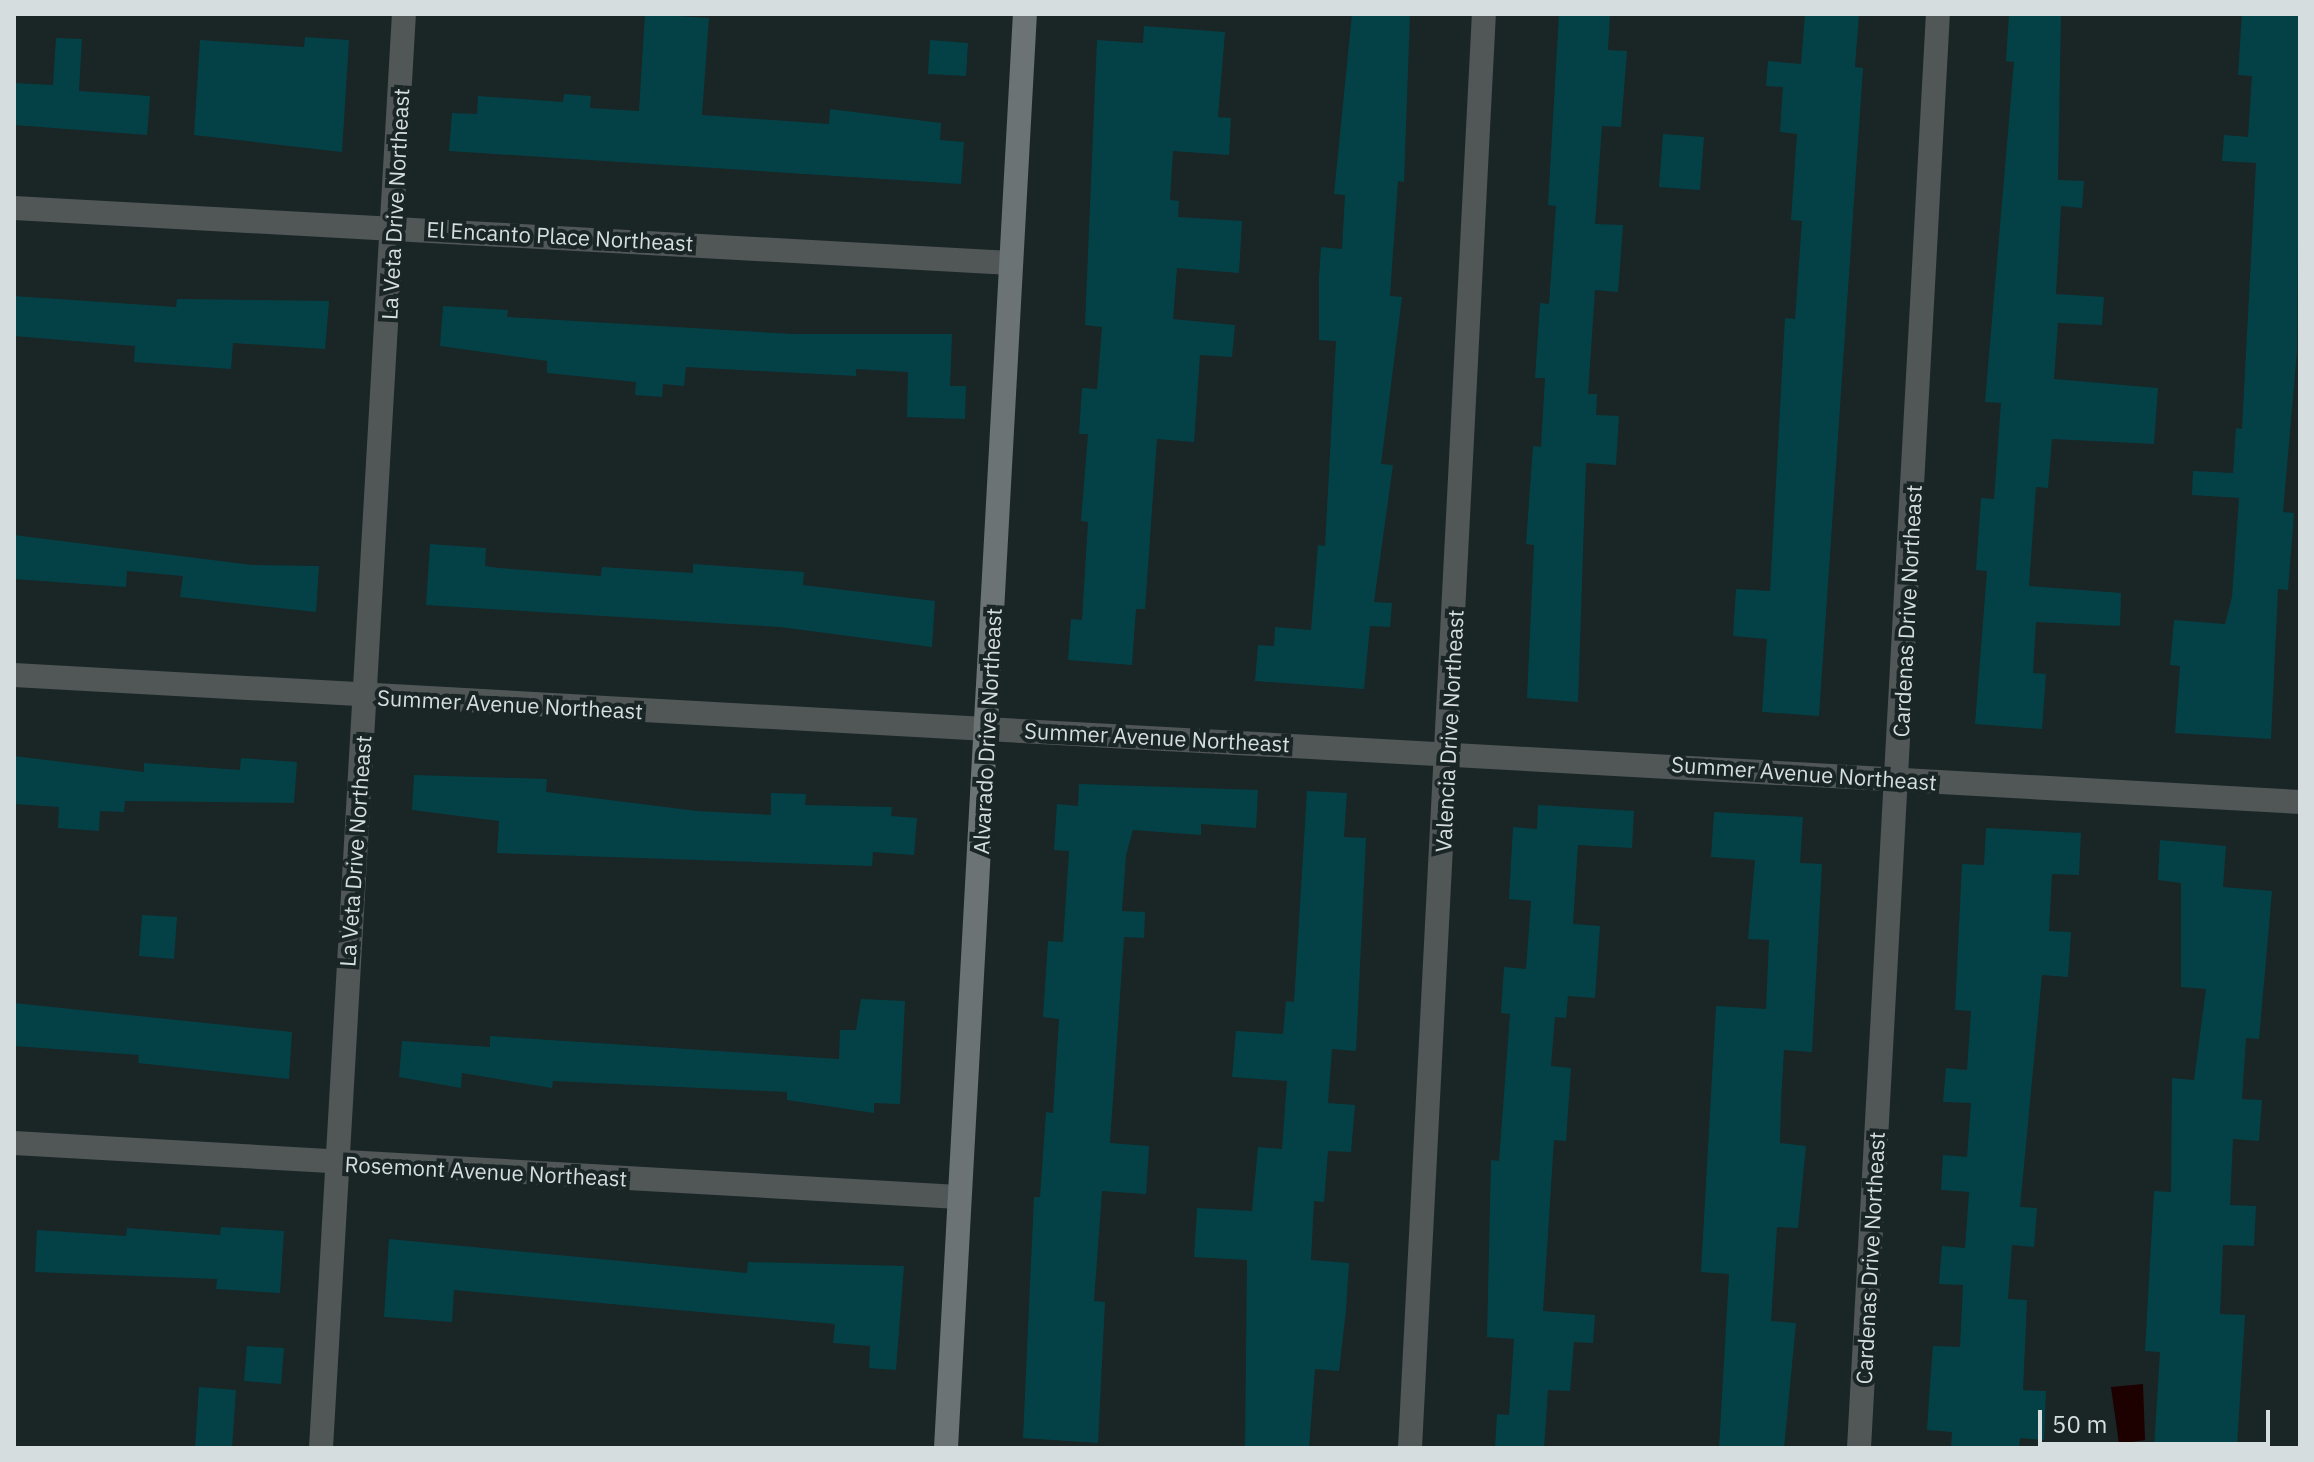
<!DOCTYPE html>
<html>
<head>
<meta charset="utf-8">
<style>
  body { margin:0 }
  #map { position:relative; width:2314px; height:1462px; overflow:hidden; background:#1a2526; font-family:"IBM Plex Sans",sans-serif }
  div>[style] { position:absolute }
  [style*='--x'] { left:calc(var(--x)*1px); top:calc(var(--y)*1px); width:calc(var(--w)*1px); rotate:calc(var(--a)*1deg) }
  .water>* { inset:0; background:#1d0000 }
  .building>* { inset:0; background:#044147 }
  .street>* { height:24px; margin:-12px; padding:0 12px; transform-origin:12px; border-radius:12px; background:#515657 }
  .secondary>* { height:24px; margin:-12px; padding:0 12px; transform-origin:12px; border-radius:12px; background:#6b7374 }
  span { translate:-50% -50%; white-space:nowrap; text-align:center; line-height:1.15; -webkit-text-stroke:8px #1a2526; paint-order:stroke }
  .street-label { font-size:22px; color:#d6ddde }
  .frame { position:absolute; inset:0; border:16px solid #d6ddde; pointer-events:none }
  .scale { position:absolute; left:2038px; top:1410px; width:232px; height:36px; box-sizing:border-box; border:4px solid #d6ddde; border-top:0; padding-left:10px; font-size:24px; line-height:28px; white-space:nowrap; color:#d6ddde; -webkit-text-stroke:6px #1a2526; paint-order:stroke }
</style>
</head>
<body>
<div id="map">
  <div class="water">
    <i style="clip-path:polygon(2143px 1384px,2145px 1440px,2119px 1444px,2111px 1387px)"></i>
  </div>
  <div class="building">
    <i style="clip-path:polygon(645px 14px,709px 18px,702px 115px,829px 124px,830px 109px,941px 123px,940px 140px,964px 142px,961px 184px,449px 151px,452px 113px,477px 114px,478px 96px,563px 102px,564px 94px,591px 96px,590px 108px,639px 111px)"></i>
    <i style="clip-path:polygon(1352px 14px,1410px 14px,1404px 182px,1398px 181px,1390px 296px,1402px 297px,1381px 464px,1393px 465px,1374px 602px,1392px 603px,1390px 627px,1370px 626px,1364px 689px,1255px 681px,1258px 645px,1274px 646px,1275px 627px,1311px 630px,1318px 545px,1325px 546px,1336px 341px,1319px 340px,1319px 278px,1321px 247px,1342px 249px,1345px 195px,1334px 194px)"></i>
    <i style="clip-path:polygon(1559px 14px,1610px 14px,1608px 50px,1627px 51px,1621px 127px,1602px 126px,1595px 224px,1623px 225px,1618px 292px,1595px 290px,1588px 394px,1597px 394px,1596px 415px,1619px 416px,1616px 465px,1586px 463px,1578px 702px,1527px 698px,1534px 545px,1526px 544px,1533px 446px,1541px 447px,1545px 378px,1535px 378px,1540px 303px,1549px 304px,1556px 206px,1548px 205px)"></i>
    <i style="clip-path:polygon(1805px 14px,1859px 14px,1855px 67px,1863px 68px,1819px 716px,1762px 712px,1767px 639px,1733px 636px,1736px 589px,1770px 591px,1785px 318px,1795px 319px,1802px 221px,1791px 220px,1797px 134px,1780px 132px,1783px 87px,1766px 86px,1768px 61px,1801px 64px)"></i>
    <i style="clip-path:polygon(2009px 14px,2061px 14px,2058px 180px,2084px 181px,2082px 208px,2061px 206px,2056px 294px,2104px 297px,2102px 325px,2058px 323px,2054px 379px,2158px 388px,2154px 444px,2052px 439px,2048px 488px,2036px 487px,2029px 586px,2121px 593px,2120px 626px,2036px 622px,2033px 673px,2046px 674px,2042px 729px,1975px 724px,1987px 571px,1976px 570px,1981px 498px,1994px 499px,2001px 403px,1985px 402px,2014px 62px,2006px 61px)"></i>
    <i style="clip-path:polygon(2242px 14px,2300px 14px,2297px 351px,2283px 512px,2294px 513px,2288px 590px,2278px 589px,2271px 739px,2175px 733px,2180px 666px,2170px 665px,2174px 620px,2225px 624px,2232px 597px,2239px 498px,2192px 495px,2193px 471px,2233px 473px,2236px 428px,2242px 429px,2256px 163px,2222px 161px,2224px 135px,2248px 137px,2252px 76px,2238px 75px)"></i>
    <i style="clip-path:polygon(1144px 26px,1225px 32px,1218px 117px,1231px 118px,1229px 155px,1173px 151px,1170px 200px,1179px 201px,1178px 217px,1242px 221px,1239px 273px,1177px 268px,1173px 319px,1235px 325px,1232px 357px,1200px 355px,1194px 442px,1157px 439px,1145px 609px,1136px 609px,1132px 665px,1068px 660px,1071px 619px,1082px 620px,1088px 522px,1081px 521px,1088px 434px,1079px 434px,1082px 388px,1097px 389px,1102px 327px,1085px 325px,1097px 40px,1143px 43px)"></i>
    <i style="clip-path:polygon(305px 37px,349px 40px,342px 152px,194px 135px,200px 40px,304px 47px)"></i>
    <i style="clip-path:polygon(56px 38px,82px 39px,79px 91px,150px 96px,147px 135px,14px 125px,14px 83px,53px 85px)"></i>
    <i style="clip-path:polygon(930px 40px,968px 43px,966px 76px,928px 74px)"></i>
    <i style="clip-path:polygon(1663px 134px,1704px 137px,1700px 190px,1659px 187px)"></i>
    <i style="clip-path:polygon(14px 296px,176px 307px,177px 299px,329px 301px,325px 349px,233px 343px,231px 369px,134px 362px,135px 346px,14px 336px)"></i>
    <i style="clip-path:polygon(443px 306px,508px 310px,507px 317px,793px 334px,952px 334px,950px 386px,966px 386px,965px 419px,907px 417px,908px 372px,856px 369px,856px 376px,686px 367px,684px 386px,663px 384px,662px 397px,635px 395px,636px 382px,547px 373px,547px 361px,440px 346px)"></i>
    <i style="clip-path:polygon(14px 535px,252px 565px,319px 566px,316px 612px,180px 597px,183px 576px,127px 571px,126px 587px,14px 579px)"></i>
    <i style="clip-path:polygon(430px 544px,486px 548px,485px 566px,499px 568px,601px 576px,602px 567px,693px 573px,693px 564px,804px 572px,803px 585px,935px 601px,932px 647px,780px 627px,426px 605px)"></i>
    <i style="clip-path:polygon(14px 756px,144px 772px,144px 763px,240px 770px,241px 758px,297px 762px,294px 803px,125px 801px,124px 812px,100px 811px,99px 831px,58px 828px,59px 807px,14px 804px)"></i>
    <i style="clip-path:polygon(414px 775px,547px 779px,546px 792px,697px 811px,771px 815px,771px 793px,806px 794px,805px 805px,892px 807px,891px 816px,917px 818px,914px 855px,873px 852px,872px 866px,497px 853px,499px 821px,412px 810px)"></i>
    <i style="clip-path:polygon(1079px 784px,1258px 790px,1256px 828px,1201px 824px,1201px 835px,1133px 830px,1126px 855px,1122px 911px,1145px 912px,1144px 938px,1124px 937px,1110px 1143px,1149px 1146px,1146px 1194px,1102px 1191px,1094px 1301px,1105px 1302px,1098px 1443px,1023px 1438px,1034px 1197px,1040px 1197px,1046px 1112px,1053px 1113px,1059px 1019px,1043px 1017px,1048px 941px,1063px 942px,1069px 851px,1054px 850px,1057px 804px,1078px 806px)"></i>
    <i style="clip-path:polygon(1307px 791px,1347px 793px,1344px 837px,1366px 838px,1356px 1051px,1332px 1049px,1328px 1103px,1355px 1105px,1351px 1152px,1328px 1151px,1324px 1202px,1314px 1201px,1311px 1260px,1349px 1263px,1346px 1310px,1339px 1371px,1315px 1369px,1309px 1448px,1245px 1448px,1247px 1260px,1194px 1257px,1197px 1208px,1252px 1211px,1258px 1147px,1282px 1149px,1287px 1081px,1232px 1077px,1236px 1031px,1283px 1034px,1286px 1001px,1294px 1002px)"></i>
    <i style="clip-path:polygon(1538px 805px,1634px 811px,1632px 848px,1578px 845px,1573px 924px,1600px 926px,1595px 998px,1568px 996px,1566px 1018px,1555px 1017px,1551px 1066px,1571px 1068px,1566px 1141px,1554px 1140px,1543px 1311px,1595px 1315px,1593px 1343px,1574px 1342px,1570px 1391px,1548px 1390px,1544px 1448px,1495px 1448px,1497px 1414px,1509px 1415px,1514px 1339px,1487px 1337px,1491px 1160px,1499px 1161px,1510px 1014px,1501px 1013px,1504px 967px,1526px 969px,1531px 901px,1509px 899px,1513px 827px,1537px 829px)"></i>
    <i style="clip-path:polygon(1714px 812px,1803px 817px,1800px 863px,1822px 864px,1812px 1052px,1784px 1050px,1781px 1101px,1780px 1143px,1806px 1146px,1798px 1228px,1777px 1227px,1771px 1321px,1796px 1323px,1784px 1448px,1719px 1448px,1729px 1274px,1701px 1272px,1716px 1006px,1766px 1009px,1769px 940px,1748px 939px,1755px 860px,1711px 857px)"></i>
    <i style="clip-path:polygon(1986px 828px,2081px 833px,2079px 875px,2052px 874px,2049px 931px,2071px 932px,2068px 977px,2042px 975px,2020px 1207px,2037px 1208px,2034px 1247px,2012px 1245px,2008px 1299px,2027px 1300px,2023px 1390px,2046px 1391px,2044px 1440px,2020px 1438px,2019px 1448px,1951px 1448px,1952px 1432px,1927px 1430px,1930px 1384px,1933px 1346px,1960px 1347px,1963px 1285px,1939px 1284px,1942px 1246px,1965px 1248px,1969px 1192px,1941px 1190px,1943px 1155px,1967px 1157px,1971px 1103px,1943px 1102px,1946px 1068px,1967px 1070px,1971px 1011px,1955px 1010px,1962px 864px,1984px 865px)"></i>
    <i style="clip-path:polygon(2160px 840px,2226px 846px,2223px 887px,2272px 891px,2259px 1039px,2246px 1038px,2242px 1099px,2262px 1100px,2259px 1141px,2233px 1139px,2230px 1205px,2256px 1206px,2254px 1246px,2223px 1245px,2220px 1314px,2245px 1315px,2237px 1448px,2154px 1448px,2160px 1352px,2145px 1351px,2154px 1191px,2171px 1192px,2172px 1078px,2194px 1080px,2206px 989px,2181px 987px,2181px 883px,2158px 880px)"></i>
    <i style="clip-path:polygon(142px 915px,177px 917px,174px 959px,139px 956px)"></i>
    <i style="clip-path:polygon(861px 999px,905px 1001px,900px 1104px,874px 1103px,874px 1113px,787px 1100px,787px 1092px,553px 1081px,552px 1088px,462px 1073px,461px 1088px,399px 1077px,402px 1041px,490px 1047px,490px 1036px,839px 1059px,840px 1030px,856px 1030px)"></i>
    <i style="clip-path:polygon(14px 1003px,292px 1032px,289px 1079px,138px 1063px,139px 1055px,14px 1046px)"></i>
    <i style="clip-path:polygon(221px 1227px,284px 1231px,280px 1293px,216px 1289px,217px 1279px,35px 1272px,37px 1230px,126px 1236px,127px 1228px,220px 1235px)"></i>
    <i style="clip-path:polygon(389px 1239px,747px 1273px,748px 1262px,904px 1266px,896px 1370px,869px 1368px,870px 1346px,833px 1343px,835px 1324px,454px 1290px,452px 1322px,384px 1317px)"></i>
    <i style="clip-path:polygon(247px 1346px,284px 1348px,281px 1384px,244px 1381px)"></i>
    <i style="clip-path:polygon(199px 1387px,236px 1390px,232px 1448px,195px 1448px)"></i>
  </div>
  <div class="street">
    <i style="--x:14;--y:208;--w:998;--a:3.16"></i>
    <i style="--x:14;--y:675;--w:2290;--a:3.18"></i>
    <i style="--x:14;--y:1143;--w:946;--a:3.27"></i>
    <i style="--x:321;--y:1448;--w:1436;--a:-86.69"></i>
    <i style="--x:1410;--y:1448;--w:1436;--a:-87.05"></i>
    <i style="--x:1859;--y:1448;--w:1436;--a:-86.85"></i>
  </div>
  <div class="secondary">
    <i style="--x:946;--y:1448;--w:1436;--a:-86.85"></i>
  </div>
  <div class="street-label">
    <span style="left:395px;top:204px;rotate:-87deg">La Veta Drive Northeast</span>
    <span style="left:560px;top:236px;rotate:3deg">El Encanto Place Northeast</span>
    <span style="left:1907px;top:611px;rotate:-87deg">Cardenas Drive Northeast</span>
    <span style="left:510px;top:704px;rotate:3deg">Summer Avenue Northeast</span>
    <span style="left:987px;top:731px;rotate:-87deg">Alvarado Drive Northeast</span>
    <span style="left:1449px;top:731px;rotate:-87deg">Valencia Drive Northeast</span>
    <span style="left:1157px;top:737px;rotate:3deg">Summer Avenue Northeast</span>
    <span style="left:1804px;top:773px;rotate:4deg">Summer Avenue Northeast</span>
    <span style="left:355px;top:851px;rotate:-86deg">La Veta Drive Northeast</span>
    <span style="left:486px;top:1171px;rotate:3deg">Rosemont Avenue Northeast</span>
    <span style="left:1870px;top:1258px;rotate:-87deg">Cardenas Drive Northeast</span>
  </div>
  <div class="frame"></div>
  <div class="scale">50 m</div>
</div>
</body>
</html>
